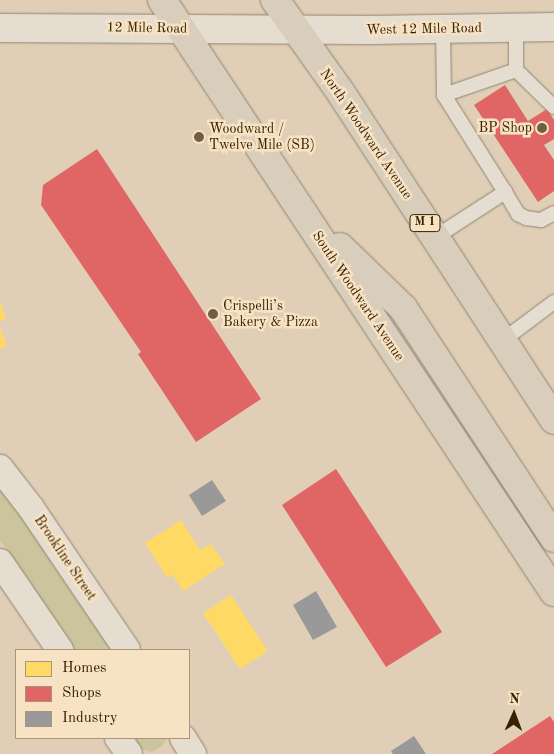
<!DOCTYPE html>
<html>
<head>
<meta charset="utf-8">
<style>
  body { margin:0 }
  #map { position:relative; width:554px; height:754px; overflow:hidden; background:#e0cfb6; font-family:"Old Standard TT",serif }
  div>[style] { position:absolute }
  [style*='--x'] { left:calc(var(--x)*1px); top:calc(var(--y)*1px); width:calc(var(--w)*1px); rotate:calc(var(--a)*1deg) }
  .green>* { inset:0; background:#ccc49c }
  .homes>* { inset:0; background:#ffd966 }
  .shops>* { inset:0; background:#e06666 }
  .industry>* { inset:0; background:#999 }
  .roads { filter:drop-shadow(0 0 1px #928573) drop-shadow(0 0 1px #928573) }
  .lane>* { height:14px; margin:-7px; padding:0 7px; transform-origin:7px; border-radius:7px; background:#e5ddd0 }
  .street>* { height:26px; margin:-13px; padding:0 13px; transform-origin:13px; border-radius:13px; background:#e5ddd0 }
  .secondary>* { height:28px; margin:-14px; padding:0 14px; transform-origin:14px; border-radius:14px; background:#e5ddd0 }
  .primary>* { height:28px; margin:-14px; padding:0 14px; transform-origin:14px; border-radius:14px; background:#d9cdbb }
  .dots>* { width:14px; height:14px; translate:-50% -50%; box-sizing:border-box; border:2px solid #f7e2c4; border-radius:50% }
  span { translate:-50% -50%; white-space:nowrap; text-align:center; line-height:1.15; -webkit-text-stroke:5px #f7e2c4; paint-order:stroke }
  .shield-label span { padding:1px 4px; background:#f7e2c4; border:1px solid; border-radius:4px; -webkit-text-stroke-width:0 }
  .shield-label { font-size:12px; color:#372100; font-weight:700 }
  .street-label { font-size:14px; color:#372100 }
  .poi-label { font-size:14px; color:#372100 }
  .right { translate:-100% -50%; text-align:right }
  .left { translate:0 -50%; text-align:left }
  .legend { position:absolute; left:15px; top:649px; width:175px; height:90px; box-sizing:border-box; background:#f7e2c4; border:1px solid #aa9576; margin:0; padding:6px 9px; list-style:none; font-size:15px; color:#372100 }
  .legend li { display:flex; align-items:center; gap:10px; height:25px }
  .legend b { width:25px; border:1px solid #aa9576 }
  .north { position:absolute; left:489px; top:689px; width:50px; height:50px; -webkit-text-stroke:4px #f7e2c4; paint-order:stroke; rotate:2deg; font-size:14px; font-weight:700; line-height:20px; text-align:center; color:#372100 }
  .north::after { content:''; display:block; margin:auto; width:18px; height:22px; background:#372100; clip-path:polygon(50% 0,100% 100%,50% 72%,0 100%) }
</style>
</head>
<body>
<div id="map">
  <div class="green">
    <i style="clip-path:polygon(0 480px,115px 650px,73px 650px,0 540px)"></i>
    <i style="clip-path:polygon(131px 738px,166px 738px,166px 739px,162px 746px,152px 752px,138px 748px)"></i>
  </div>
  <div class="homes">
    <i style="clip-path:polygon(0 301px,6px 319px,0 321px)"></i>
    <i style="clip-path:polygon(0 327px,7px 347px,0 349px)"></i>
    <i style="clip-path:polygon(181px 520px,200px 550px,211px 544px,225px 564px,183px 591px,172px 574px,167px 578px,145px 543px)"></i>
    <i style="clip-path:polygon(231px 595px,268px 651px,240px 669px,203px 613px)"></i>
  </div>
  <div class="shops">
    <i style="clip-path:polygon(505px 85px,528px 121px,547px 109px,554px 120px,554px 139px,544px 145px,554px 160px,554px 191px,538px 202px,474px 105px)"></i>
    <i style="clip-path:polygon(97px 149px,261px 399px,196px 442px,138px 354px,141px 352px,41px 205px,43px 185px)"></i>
    <i style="clip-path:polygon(336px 469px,442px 632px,386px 667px,282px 505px)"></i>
    <i style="clip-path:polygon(550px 716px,554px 722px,554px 754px,492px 754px)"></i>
  </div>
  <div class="industry">
    <i style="clip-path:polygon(212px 480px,226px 501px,202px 516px,189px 495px)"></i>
    <i style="clip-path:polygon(316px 591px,337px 627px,313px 640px,293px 605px)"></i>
    <i style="clip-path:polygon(414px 736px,426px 754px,393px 754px,391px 751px)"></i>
  </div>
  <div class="roads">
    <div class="lane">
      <i style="--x:516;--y:70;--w:53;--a:44.2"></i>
      <i style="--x:444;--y:95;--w:76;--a:-19.1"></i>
      <i style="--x:516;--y:70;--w:42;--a:-90"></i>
      <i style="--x:505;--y:192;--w:26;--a:59"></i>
      <i style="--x:518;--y:214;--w:9;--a:27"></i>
      <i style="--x:526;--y:218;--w:15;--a:8"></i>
      <i style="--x:541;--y:220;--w:15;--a:-28"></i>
      <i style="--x:434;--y:238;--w:85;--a:-32.9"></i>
      <i style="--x:505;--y:192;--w:115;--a:-122.2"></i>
      <i style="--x:444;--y:95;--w:67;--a:-90.9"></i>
      <i style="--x:502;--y:341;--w:65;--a:-36.9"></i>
    </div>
    <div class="street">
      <i style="--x:0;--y:468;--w:51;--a:52.2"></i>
      <i style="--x:31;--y:508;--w:171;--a:55.9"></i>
      <i style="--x:0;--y:562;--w:107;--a:55.7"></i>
      <i style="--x:118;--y:738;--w:19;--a:55"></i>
      <i style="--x:183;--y:738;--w:19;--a:58"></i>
    </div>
    <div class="secondary">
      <i style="--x:0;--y:28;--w:370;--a:0.3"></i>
      <i style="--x:370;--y:30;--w:184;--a:-0.9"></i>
    </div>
    <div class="primary">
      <i style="--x:162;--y:0;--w:710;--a:56.49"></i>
      <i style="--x:275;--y:0;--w:114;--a:54.6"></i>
      <i style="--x:341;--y:93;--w:390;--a:56.9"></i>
      <i style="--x:340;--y:247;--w:88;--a:44.1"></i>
      <i style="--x:403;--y:308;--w:275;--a:56.7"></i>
    </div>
  </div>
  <div class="dots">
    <i style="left:542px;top:128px;background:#725e40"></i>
    <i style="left:199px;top:137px;background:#725e40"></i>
    <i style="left:213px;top:314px;background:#725e40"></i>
  </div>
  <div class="shield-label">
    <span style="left:425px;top:223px">M 1</span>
  </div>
  <div class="street-label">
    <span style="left:147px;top:28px;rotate:1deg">12 Mile Road</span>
    <span style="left:424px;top:29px;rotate:-1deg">West 12 Mile Road</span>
    <span style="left:366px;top:134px;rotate:56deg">North Woodward Avenue</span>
    <span style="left:358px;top:296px;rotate:56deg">South Woodward Avenue</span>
    <span style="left:65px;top:558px;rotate:56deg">Brookline Street</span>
  </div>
  <div class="poi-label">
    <span class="right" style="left:532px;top:128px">BP Shop</span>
    <span class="left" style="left:209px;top:137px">Woodward /<br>Twelve Mile (SB)</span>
    <span class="left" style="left:223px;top:314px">Crispelli’s<br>Bakery &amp; Pizza</span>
  </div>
  <ul class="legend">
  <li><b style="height:14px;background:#ffd966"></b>Homes</li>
  <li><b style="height:14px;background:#e06666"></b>Shops</li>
  <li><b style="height:14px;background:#999"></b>Industry</li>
  </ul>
  <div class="north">N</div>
</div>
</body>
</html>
